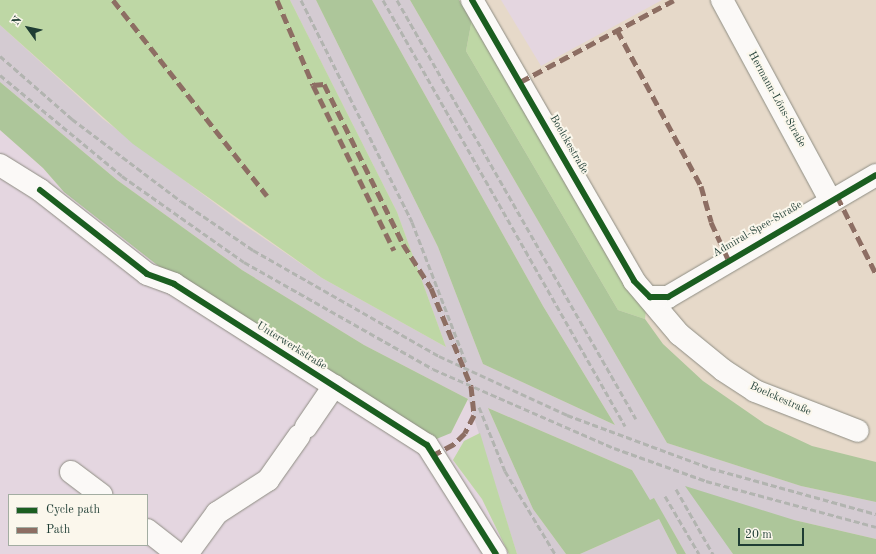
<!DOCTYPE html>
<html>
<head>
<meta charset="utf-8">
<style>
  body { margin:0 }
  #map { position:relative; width:876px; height:554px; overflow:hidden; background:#e6d9c9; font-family:"Old Standard TT",serif }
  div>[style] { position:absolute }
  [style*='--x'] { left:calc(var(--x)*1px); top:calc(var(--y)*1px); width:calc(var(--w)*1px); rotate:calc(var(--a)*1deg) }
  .built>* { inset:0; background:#e4d6e0 }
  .industrial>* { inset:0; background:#d4cbd2 }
  .green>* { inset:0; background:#bed7a5 }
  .forest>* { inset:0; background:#adc69a }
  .roads { filter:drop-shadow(0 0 1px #8e8d83) drop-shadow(0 0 1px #8e8d83) }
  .minor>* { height:22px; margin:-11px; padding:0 11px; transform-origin:11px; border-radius:11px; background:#fbf9f7 }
  .rail>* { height:3px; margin-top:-1.5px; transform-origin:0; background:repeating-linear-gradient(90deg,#b2b4b0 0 6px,transparent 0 9px) }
  .quiet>* { height:5px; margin-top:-2.5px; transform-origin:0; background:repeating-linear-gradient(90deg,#8d6e63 0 10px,transparent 0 15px) }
  .cycleway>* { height:6px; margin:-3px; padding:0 3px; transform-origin:3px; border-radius:3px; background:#1b5e20 }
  span { translate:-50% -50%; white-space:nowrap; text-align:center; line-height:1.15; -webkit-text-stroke:4px #fbf7ec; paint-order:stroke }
  .street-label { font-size:11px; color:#1f3d34 }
  .legend { position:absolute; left:8px; top:494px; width:140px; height:52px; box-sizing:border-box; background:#fbf7ec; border:1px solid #a3ada2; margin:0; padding:5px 7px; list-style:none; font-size:12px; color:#1f3d34 }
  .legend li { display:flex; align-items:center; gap:8px; height:20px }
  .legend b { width:20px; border:1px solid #a3ada2 }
  .north { position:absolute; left:8px; top:8px; width:40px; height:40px; -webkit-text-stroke:3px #fbf7ec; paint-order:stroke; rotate:303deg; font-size:11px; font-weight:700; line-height:16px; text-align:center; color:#1f3d34 }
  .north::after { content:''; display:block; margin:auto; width:14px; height:18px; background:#1f3d34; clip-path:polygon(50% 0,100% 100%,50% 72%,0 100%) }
  .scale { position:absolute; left:738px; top:528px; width:66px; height:18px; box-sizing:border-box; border:2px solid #1f3d34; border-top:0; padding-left:5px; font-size:12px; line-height:14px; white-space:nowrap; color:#1f3d34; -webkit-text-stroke:3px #fbf7ec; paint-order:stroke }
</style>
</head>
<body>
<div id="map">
  <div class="built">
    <i style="clip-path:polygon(501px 0,662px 0,541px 66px)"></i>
    <i style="clip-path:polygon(evenodd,0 130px,43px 168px,64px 192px,175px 279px,451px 433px,468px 399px,480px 433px,465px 441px,453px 460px,482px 499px,509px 554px,0 554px,0 130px,9px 495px,147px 495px,147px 545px,9px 545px,9px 495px)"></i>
  </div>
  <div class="industrial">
    <i style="clip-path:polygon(290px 0,316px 0,438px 247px,483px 364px,615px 425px,543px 306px,372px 0,410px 0,667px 443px,801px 486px,876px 502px,876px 539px,794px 520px,730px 550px,733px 554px,686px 554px,654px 499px,650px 501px,632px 470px,488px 408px,533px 509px,566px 554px,517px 554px,468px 399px,364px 345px,242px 270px,117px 180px,0 82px,0 25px,103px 119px,237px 220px,322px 278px,446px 347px,397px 212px)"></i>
    <i style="clip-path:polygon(659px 519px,677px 554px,580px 554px)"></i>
  </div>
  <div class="green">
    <i style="clip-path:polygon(0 0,290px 0,397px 212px,446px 347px,322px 278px,133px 144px,0 25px)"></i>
    <i style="clip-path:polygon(472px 19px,646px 310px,645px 319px,618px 310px,466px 51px)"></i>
    <i style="clip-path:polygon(480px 433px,496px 486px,517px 554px,509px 554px,482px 499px,453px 460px,464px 441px)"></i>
  </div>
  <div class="forest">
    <i style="clip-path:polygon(316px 0,372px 0,543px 306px,615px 425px,483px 364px,438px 247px)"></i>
    <i style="clip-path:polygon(410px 0,459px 0,472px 19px,466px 51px,618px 310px,645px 319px,663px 344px,703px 381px,765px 424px,812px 446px,876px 462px,876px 502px,801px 486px,667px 443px)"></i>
    <i style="clip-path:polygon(0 82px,117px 180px,242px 270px,364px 345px,468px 399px,451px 433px,434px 440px,175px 279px,64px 192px,43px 168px,0 130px)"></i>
    <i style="clip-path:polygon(488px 408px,632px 470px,650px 500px,654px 498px,686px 554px,677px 554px,659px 519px,580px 554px,566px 554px,533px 509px)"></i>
    <i style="clip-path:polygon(685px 486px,794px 520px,876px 539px,876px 554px,733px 554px)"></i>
  </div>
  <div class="roads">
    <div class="minor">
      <i style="--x:472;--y:0;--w:324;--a:60"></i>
      <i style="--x:634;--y:281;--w:70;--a:49.7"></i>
      <i style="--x:679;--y:334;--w:57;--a:39.3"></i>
      <i style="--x:723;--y:370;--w:38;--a:33"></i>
      <i style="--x:755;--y:391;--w:110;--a:21.2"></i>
      <i style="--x:722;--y:0;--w:227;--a:61.6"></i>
      <i style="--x:0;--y:165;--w:47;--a:32"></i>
      <i style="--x:40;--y:190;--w:136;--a:38.1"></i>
      <i style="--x:147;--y:274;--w:29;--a:20"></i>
      <i style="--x:174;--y:284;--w:300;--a:32.5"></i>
      <i style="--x:427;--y:445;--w:129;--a:57.7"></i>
      <i style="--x:650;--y:297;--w:18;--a:0"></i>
      <i style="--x:668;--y:297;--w:241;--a:-30.4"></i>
      <i style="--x:306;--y:427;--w:50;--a:-55.7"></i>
      <i style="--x:71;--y:472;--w:38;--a:37"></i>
      <i style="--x:147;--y:530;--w:39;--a:38"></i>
      <i style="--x:187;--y:554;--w:51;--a:-53.8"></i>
      <i style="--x:217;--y:513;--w:61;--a:-32.9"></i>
      <i style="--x:268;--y:480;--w:54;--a:-54.8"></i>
    </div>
  </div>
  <div class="rail">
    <i style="--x:301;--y:0;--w:248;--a:63.4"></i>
    <i style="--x:412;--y:222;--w:151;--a:69"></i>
    <i style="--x:383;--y:0;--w:490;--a:60.4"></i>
    <i style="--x:397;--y:0;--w:482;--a:60.3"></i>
    <i style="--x:0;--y:56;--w:96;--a:41.2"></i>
    <i style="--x:72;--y:119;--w:136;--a:37"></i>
    <i style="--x:181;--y:201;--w:87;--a:34.2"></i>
    <i style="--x:253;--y:250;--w:214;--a:29.7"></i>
    <i style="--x:439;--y:356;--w:141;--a:24.7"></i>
    <i style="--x:567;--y:415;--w:153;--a:20.3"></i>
    <i style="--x:710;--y:468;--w:172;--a:15.5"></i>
    <i style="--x:0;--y:75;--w:158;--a:39.6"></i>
    <i style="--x:122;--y:176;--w:149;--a:35.2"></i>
    <i style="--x:244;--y:262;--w:217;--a:29.5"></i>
    <i style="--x:433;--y:369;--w:197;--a:23.6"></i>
    <i style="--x:614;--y:448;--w:98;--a:19.7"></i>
    <i style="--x:706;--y:481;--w:176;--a:15.1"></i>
    <i style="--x:479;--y:407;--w:69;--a:67.9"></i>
    <i style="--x:505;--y:471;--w:97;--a:58.9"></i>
    <i style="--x:676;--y:489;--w:75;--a:60.4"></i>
    <i style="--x:665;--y:496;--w:67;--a:59.6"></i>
  </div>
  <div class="quiet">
    <i style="--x:113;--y:0;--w:249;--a:51.8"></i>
    <i style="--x:277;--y:0;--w:92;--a:67"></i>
    <i style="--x:313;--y:85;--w:11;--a:-5"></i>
    <i style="--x:324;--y:84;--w:178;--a:63.7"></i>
    <i style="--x:403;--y:244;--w:52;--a:57.5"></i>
    <i style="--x:431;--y:288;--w:106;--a:67.8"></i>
    <i style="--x:471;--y:386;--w:29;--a:84"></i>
    <i style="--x:474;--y:415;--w:20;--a:117"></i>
    <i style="--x:465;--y:433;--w:16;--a:135"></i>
    <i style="--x:454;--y:444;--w:24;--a:152"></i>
    <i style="--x:617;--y:30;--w:177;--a:61.7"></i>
    <i style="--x:701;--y:186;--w:37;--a:74"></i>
    <i style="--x:711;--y:222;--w:41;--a:65.3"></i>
    <i style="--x:520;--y:82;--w:174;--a:-28"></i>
    <i style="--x:313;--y:85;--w:184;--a:63.9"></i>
    <i style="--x:837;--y:196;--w:87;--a:63.4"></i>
  </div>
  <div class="cycleway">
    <i style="--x:472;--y:0;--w:324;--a:60"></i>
    <i style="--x:634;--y:281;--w:23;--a:45"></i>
    <i style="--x:650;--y:297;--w:18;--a:0"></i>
    <i style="--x:668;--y:297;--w:241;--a:-30.4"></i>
    <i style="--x:40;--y:190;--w:136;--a:38.1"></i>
    <i style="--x:147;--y:274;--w:29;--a:20"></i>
    <i style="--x:174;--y:284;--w:300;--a:32.5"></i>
    <i style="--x:427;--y:445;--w:129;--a:57.7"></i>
  </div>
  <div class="street-label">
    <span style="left:776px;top:100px;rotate:61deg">Hermann-Löns-Straße</span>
    <span style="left:568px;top:145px;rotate:60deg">Boelckestraße</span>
    <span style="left:758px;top:230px;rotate:-30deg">Admiral-Spee-Straße</span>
    <span style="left:291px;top:347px;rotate:32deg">Unterwerkstraße</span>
    <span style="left:780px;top:400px;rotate:24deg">Boelckestraße</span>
  </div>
  <ul class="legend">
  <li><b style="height:5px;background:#1b5e20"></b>Cycle path</li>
  <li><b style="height:5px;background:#8d6e63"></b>Path</li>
  </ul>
  <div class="north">N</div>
  <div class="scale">20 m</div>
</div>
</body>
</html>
